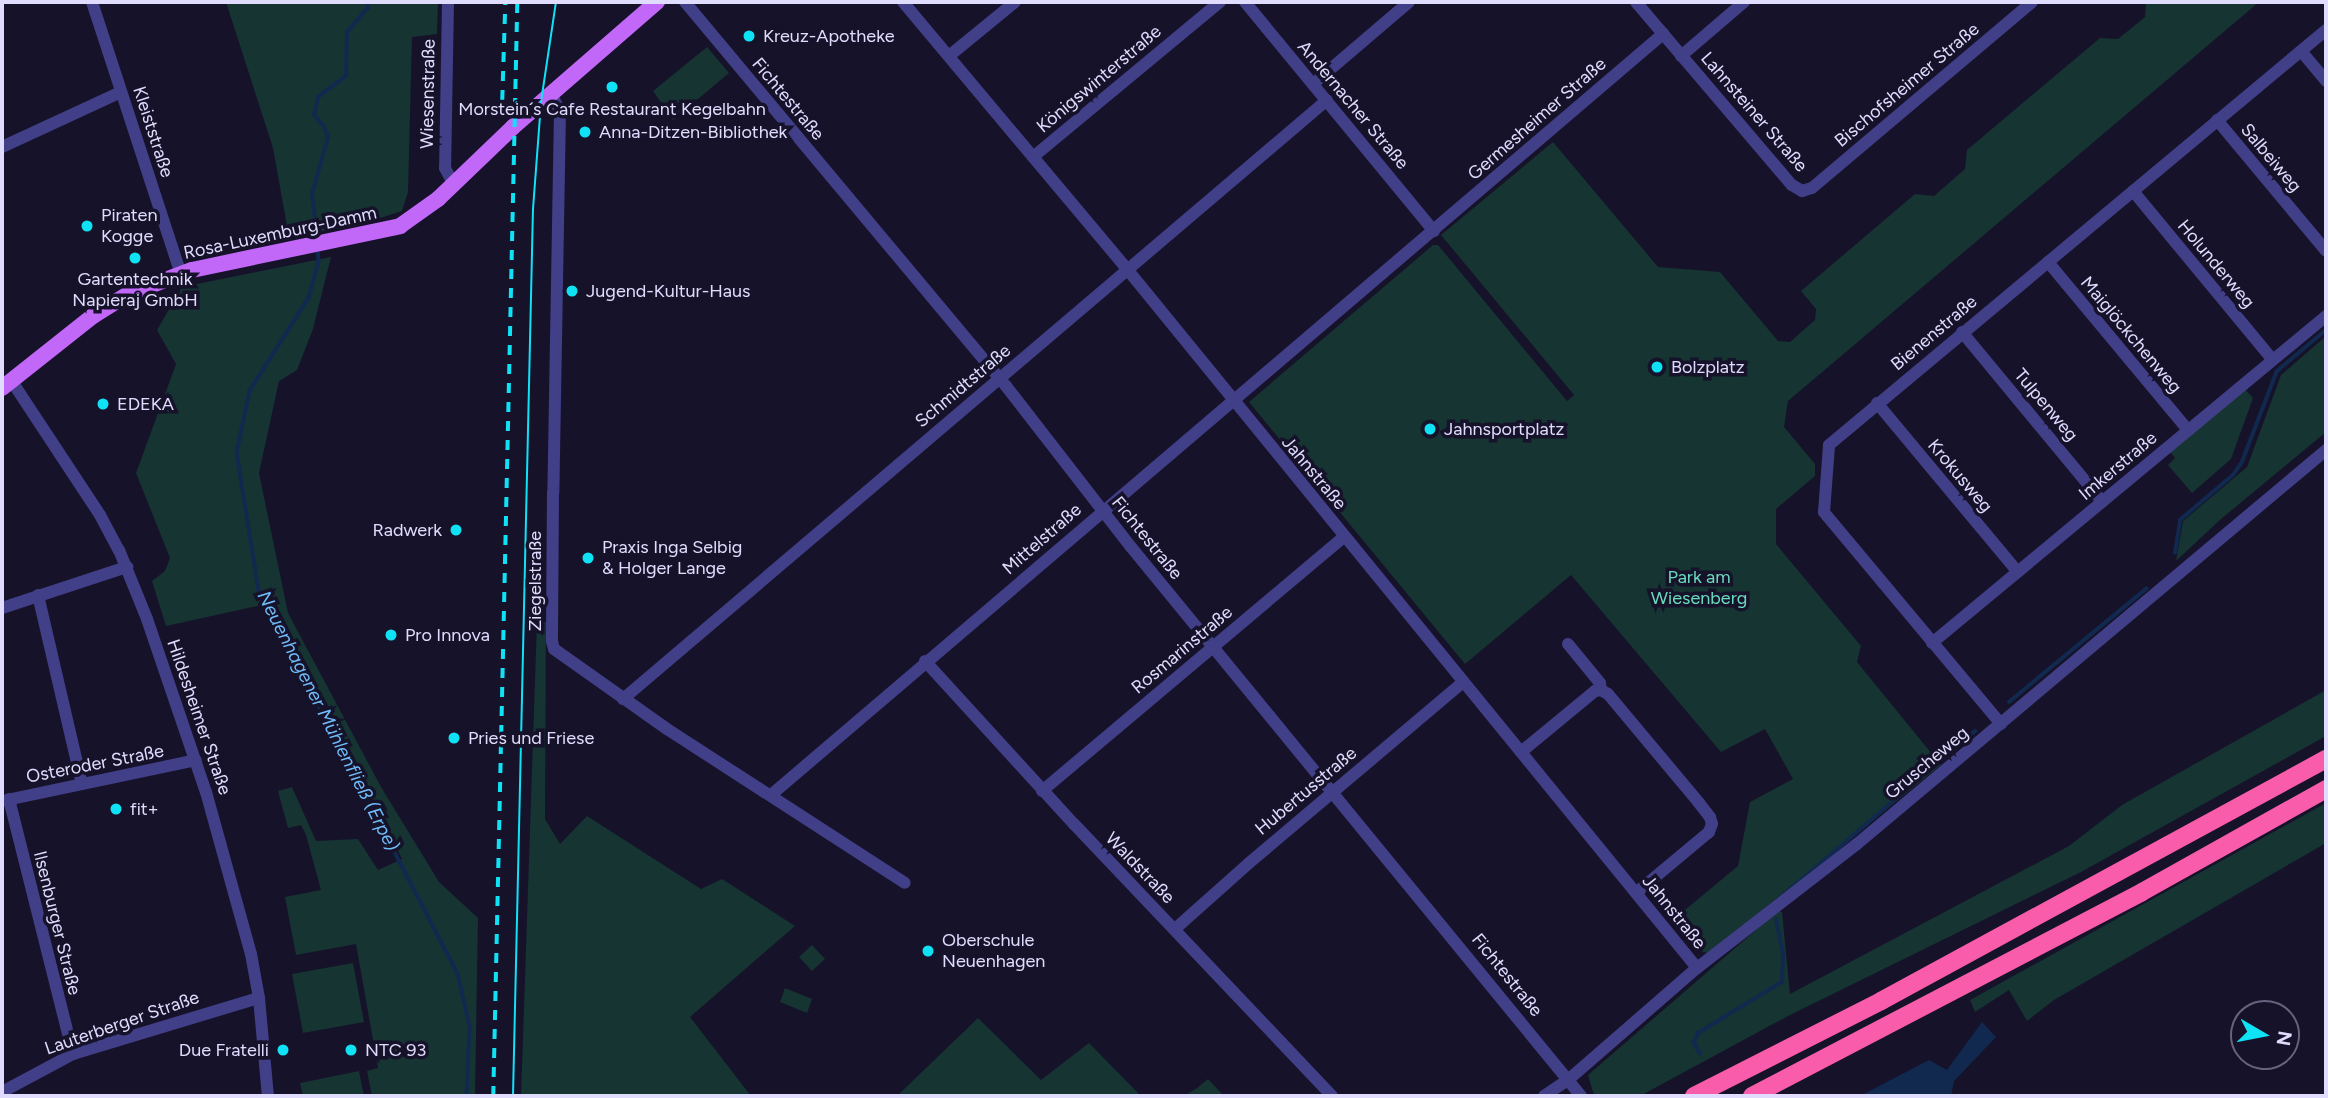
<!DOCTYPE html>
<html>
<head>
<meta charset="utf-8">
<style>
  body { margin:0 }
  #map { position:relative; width:2328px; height:1098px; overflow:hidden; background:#16122a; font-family:Figtree,sans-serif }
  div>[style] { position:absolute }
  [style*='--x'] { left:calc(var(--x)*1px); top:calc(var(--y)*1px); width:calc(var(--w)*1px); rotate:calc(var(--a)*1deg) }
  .green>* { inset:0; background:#153432 }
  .water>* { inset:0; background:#11294f }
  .stream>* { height:3.5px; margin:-1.75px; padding:0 1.75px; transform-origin:1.75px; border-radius:1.75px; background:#11294f }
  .minor>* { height:12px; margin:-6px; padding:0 6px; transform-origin:6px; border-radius:6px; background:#413f87 }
  .major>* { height:16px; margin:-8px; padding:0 8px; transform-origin:8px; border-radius:8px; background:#c168f9 }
  .highway>* { height:18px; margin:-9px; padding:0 9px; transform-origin:9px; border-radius:9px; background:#f95caa }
  .tram>* { height:2px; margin:-1px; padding:0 1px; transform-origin:1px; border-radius:1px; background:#10e2f6 }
  .rail>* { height:3.5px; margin-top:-1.75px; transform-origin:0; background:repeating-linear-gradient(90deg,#10e2f6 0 10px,transparent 0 19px) }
  .dots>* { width:19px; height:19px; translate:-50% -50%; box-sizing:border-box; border:4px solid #16122a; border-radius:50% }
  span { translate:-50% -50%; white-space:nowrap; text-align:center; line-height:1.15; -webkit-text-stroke:7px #16122a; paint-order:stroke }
  .poi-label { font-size:18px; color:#e0dcfe }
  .left { translate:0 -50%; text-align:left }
  .right { translate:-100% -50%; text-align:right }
  .street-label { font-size:18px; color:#e0dcfe }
  .park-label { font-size:18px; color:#6adcbe }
  .water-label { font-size:19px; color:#6fbbf9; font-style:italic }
  .frame { position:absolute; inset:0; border:4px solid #e0dcfe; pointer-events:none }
  .north { position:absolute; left:2230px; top:1000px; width:70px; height:70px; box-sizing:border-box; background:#16122a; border:2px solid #67637f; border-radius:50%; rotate:100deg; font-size:19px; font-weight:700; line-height:28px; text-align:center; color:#e0dcfe }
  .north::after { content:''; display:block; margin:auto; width:24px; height:32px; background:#10e2f6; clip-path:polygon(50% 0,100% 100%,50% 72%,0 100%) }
</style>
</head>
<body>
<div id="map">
  <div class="green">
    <i style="clip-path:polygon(226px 2px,438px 2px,437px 34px,412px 37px,408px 192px,402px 211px,362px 224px,289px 237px,273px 148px)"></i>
    <i style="clip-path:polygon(2146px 2px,2259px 2px,1788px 401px,1784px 427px,1815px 464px,1815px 476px,1776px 509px,1776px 544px,1861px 646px,1857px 662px,1941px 765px,1709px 953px,1702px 952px,1674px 919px,1738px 866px,1750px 802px,1793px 779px,1765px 729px,1721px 752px,1571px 575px,1465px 664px,1249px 402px,1433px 245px,1438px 245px,1567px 401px,1574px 395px,1441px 235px,1553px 142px,1658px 267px,1720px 272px,1778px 341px,1790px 342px,1815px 320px,1816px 309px,1801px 291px,1915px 194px,1934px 196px,1965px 169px,1967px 150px,2100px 38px,2118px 39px,2145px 17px)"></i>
    <i style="clip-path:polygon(707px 47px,729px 73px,673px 120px,653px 91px)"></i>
    <i style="clip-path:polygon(331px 257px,313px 329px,297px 370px,279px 381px,259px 473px,288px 613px,381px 787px,439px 882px,478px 918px,475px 1096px,372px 1096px,367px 1071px,378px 1068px,356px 944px,296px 955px,285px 897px,321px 890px,306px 835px,301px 825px,288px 828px,278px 791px,292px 787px,316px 841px,358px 839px,378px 870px,402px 859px,271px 603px,166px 626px,152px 581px,165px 571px,170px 558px,136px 473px,176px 364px,157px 330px,182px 287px)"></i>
    <i style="clip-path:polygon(2326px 336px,2326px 432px,2221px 519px,2176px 561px,2183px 521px,2247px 467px,2281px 375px)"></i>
    <i style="clip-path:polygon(2245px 389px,2253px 398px,2231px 459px,2192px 493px,2168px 465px,2175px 458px,2169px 451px)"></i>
    <i style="clip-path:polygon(537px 621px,546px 622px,545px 819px,560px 844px,587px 816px,701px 889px,722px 879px,795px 926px,690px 1017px,751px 1096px,521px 1096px)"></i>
    <i style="clip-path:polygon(2326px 690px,2326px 736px,2081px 872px,1788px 1016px,1640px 1096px,1596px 1096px,1593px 1092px,1588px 1075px,1778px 911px,1782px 912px,1790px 994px,2069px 846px,2122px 805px)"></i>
    <i style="clip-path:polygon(2326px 803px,2326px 843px,2054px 1000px,2027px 1021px,2009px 990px,1975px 1012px,1970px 1000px)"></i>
    <i style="clip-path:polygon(812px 945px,825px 959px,812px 971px,799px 957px)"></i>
    <i style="clip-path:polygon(353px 963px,364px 1022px,303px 1033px,292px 974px)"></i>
    <i style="clip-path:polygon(785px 988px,812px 999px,807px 1013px,780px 1002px)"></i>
    <i style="clip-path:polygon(978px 1018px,1041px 1080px,1089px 1043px,1141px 1096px,897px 1096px)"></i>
    <i style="clip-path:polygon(359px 1071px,364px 1096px,303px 1096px,300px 1083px)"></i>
    <i style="clip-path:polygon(1208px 1079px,1224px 1096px,1184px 1096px,1197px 1088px)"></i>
  </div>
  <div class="water">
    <i style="clip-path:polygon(1982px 1022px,1996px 1037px,1954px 1081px,1951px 1096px,1860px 1096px,1929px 1060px,1947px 1070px)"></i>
  </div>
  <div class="stream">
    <i style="--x:317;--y:238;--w:44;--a:-96.5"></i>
    <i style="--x:312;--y:194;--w:59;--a:-74.3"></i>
    <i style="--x:328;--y:137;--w:11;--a:-112"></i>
    <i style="--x:324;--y:127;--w:16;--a:-130"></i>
    <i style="--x:314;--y:115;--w:18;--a:-77"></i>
    <i style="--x:318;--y:97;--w:35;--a:-37"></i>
    <i style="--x:346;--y:76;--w:44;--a:-88.7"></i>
    <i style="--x:347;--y:32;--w:32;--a:-49"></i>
    <i style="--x:368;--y:8;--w:6;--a:-99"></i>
    <i style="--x:318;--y:249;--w:12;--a:85"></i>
    <i style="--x:319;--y:261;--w:38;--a:105"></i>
    <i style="--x:309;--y:298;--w:110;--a:122.4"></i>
    <i style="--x:250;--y:391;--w:63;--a:101.8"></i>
    <i style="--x:237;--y:453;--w:139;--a:80.9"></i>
    <i style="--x:259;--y:590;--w:433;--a:62.6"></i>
    <i style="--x:458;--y:974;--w:54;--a:77.2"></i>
    <i style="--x:470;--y:1027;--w:69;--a:92.5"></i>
    <i style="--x:2175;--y:553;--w:33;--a:-81"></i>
    <i style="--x:2180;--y:520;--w:70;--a:-40.3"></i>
    <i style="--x:2233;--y:475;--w:16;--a:-55"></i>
    <i style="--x:2242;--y:462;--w:97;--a:-69"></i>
    <i style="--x:2277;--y:371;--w:64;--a:-39.9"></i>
    <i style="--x:2009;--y:702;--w:178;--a:-39.5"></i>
    <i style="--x:1779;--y:899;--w:258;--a:-40.6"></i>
    <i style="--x:1700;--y:1054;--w:13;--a:-119"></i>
    <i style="--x:1694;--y:1043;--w:11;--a:-68"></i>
    <i style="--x:1698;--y:1033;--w:98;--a:-31.3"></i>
    <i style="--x:1782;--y:982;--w:27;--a:-88"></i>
    <i style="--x:1783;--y:955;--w:36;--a:-101"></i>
  </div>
  <div class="minor">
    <i style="--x:92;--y:2;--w:286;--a:71.9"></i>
    <i style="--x:448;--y:2;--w:166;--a:91"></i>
    <i style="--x:445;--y:168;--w:19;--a:62"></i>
    <i style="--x:685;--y:2;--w:500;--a:50.11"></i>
    <i style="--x:1006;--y:386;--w:204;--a:52.2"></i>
    <i style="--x:1131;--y:547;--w:710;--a:50.66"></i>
    <i style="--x:903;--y:2;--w:349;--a:50"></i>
    <i style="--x:1127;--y:269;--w:902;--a:50.8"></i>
    <i style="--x:1245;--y:2;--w:297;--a:50.5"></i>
    <i style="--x:1636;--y:2;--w:240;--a:49.6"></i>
    <i style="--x:1792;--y:185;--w:12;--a:31"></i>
    <i style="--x:1802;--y:191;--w:10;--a:-17"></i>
    <i style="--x:1812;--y:188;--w:288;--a:-40.2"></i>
    <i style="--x:2301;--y:51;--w:39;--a:50"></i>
    <i style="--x:949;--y:56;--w:85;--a:-39.3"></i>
    <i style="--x:1681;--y:56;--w:83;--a:-40.6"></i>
    <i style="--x:1313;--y:84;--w:126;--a:-40.5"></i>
    <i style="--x:551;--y:94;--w:19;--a:62"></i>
    <i style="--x:560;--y:111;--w:382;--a:91"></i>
    <i style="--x:553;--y:493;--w:148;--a:90.4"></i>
    <i style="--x:552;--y:641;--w:8;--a:76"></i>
    <i style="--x:554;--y:649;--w:138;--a:35.3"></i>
    <i style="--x:667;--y:729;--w:283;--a:32.9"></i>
    <i style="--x:2217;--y:120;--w:170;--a:50.2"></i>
    <i style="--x:2;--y:147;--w:131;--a:-24.8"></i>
    <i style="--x:1033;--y:157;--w:243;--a:-39.7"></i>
    <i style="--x:2133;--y:191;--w:218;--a:50.4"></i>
    <i style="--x:2048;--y:262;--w:219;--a:50.2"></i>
    <i style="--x:1962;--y:332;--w:219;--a:50.4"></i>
    <i style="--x:11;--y:380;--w:162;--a:56.6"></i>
    <i style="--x:100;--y:515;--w:40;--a:62"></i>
    <i style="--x:119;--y:550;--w:74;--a:67.9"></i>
    <i style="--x:147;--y:619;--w:183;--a:71.2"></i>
    <i style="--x:206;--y:792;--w:168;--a:74.5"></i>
    <i style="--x:251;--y:954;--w:45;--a:79.7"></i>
    <i style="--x:259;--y:998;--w:98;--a:84.8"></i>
    <i style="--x:1877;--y:403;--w:219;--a:50.2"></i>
    <i style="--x:38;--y:595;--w:194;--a:76.9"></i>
    <i style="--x:2;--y:608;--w:132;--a:-18.2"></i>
    <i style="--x:1932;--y:643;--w:512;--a:-39.69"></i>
    <i style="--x:1568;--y:644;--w:50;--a:50.6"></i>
    <i style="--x:1600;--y:683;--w:7;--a:82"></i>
    <i style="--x:925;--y:661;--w:221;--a:47.6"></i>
    <i style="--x:1074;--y:824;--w:375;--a:46.5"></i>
    <i style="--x:623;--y:699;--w:924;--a:-40.39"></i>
    <i style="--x:2001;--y:724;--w:276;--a:-129.9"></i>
    <i style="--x:1824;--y:512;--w:67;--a:-85.7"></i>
    <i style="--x:1829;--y:445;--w:647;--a:-39.86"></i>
    <i style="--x:1521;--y:752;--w:96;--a:-39.5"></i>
    <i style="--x:1595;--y:691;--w:6;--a:-9"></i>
    <i style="--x:1601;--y:690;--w:8;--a:30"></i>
    <i style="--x:1608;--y:694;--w:142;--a:50.1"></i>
    <i style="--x:1699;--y:803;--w:18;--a:52"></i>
    <i style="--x:1710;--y:817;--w:7;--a:74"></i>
    <i style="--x:1712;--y:824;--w:9;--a:111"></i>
    <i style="--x:1709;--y:832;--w:95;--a:140.1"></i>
    <i style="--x:1042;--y:791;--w:395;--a:-40.1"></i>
    <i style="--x:771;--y:795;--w:1173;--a:-40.47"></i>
    <i style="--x:9;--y:799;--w:263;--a:75.9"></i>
    <i style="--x:2;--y:801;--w:198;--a:-11.9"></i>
    <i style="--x:1175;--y:929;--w:99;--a:-41.7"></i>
    <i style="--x:1249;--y:863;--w:280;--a:-40.2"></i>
    <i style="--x:2;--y:1092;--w:81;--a:-28.2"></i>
    <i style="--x:73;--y:1054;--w:194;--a:-16.8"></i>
    <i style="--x:1544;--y:1096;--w:29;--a:-34"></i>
    <i style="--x:1568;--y:1080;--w:171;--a:-41"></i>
    <i style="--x:1697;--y:968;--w:202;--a:-37.8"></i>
    <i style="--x:1857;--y:844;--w:613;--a:-40.03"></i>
  </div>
  <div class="major">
    <i style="--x:2;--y:388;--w:116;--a:-38.4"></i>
    <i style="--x:93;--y:316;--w:41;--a:-32.2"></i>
    <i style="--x:128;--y:294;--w:68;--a:-20.6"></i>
    <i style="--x:192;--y:270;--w:213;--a:-11.9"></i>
    <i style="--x:400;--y:226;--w:47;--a:-35.4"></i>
    <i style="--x:438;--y:199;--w:104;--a:-43.8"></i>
    <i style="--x:513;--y:127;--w:191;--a:-41"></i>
  </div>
  <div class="highway">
    <i style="--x:1694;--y:1096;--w:210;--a:-26.9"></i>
    <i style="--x:1881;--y:1001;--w:507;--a:-28.54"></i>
    <i style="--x:1752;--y:1096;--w:440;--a:-27.6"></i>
    <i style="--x:2142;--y:892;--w:211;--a:-29.2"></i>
  </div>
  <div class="tram">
    <i style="--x:513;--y:1096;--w:887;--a:-88.71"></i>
    <i style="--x:533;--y:209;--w:107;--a:-85.7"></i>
    <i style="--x:541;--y:102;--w:101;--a:-81.5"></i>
  </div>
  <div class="rail">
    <i style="--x:502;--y:100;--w:98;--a:-88.2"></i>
    <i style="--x:493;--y:1096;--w:1094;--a:-88.74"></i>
  </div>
  <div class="dots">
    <i style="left:749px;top:36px;background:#10e2f6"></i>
    <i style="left:612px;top:87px;background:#10e2f6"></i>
    <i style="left:585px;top:132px;background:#10e2f6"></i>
    <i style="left:87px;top:226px;background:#10e2f6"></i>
    <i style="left:135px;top:258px;background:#10e2f6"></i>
    <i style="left:572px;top:291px;background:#10e2f6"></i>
    <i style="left:1657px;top:367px;background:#10e2f6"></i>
    <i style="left:103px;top:404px;background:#10e2f6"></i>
    <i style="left:1430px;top:429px;background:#10e2f6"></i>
    <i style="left:456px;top:530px;background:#10e2f6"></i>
    <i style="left:588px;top:558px;background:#10e2f6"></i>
    <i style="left:391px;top:635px;background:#10e2f6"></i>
    <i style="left:454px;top:738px;background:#10e2f6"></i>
    <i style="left:116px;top:809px;background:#10e2f6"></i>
    <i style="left:928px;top:951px;background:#10e2f6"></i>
    <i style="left:283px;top:1050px;background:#10e2f6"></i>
    <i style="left:351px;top:1050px;background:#10e2f6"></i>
  </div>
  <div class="poi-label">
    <span class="left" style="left:763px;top:36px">Kreuz-Apotheke</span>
    <span style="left:612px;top:109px">Morstein´s Cafe Restaurant Kegelbahn</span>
    <span class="left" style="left:599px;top:132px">Anna-Ditzen-Bibliothek</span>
    <span class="left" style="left:101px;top:226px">Piraten<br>Kogge</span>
    <span style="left:135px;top:290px">Gartentechnik<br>Napieraj GmbH</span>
    <span class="left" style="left:586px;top:291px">Jugend-Kultur-Haus</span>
    <span class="left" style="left:1671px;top:367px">Bolzplatz</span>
    <span class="left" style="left:117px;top:404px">EDEKA</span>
    <span class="left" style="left:1444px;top:429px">Jahnsportplatz</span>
    <span class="right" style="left:442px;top:530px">Radwerk</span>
    <span class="left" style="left:602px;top:558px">Praxis Inga Selbig<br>&amp; Holger Lange</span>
    <span class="left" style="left:405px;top:635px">Pro Innova</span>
    <span class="left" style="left:468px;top:738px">Pries und Friese</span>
    <span class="left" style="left:130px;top:809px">fit+</span>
    <span class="left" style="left:942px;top:951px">Oberschule<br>Neuenhagen</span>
    <span class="right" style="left:269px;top:1050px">Due Fratelli</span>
    <span class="left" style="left:365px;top:1050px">NTC 93</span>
  </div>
  <div class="street-label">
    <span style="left:1099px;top:79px;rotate:-40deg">Königswinterstraße</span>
    <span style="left:1907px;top:85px;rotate:-40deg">Bischofsheimer Straße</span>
    <span style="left:428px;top:94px;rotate:-89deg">Wiesenstraße</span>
    <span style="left:788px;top:99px;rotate:50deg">Fichtestraße</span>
    <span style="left:1353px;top:105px;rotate:50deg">Andernacher Straße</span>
    <span style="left:1754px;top:112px;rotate:49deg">Lahnsteiner Straße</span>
    <span style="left:1537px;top:119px;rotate:-41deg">Germesheimer Straße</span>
    <span style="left:153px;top:132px;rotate:72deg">Kleiststraße</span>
    <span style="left:2271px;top:158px;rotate:50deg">Salbeiweg</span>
    <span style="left:280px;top:233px;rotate:-12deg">Rosa-Luxemburg-Damm</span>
    <span style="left:2216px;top:264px;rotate:50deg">Holunderweg</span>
    <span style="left:1934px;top:333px;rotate:-40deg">Bienenstraße</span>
    <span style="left:2131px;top:335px;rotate:50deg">Maiglöckchenweg</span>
    <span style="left:963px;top:386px;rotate:-40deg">Schmidtstraße</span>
    <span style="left:2046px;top:405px;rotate:50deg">Tulpenweg</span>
    <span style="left:2118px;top:466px;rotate:-40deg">Imkerstraße</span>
    <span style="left:1314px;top:473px;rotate:50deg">Jahnstraße</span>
    <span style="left:1960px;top:476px;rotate:50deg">Krokusweg</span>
    <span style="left:1147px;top:538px;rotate:51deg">Fichtestraße</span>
    <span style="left:1042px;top:539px;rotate:-41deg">Mittelstraße</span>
    <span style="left:535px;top:581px;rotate:-90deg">Ziegelstraße</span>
    <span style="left:1182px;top:650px;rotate:-40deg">Rosmarinstraße</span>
    <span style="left:199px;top:717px;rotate:71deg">Hildesheimer Straße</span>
    <span style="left:1927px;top:763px;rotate:-40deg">Gruscheweg</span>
    <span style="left:95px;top:764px;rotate:-11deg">Osteroder Straße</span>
    <span style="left:1306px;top:791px;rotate:-40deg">Hubertusstraße</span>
    <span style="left:1140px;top:868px;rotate:46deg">Waldstraße</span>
    <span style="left:1674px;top:912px;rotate:51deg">Jahnstraße</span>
    <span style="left:57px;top:923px;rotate:76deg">Ilsenburger Straße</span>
    <span style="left:1507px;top:975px;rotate:51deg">Fichtestraße</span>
    <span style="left:122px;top:1023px;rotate:-19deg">Lauterberger Straße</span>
  </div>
  <div class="park-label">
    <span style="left:1699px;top:588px">Park am<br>Wiesenberg</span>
  </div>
  <div class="water-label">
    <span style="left:328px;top:721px;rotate:63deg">Neuenhagener Mühlenfließ (Erpe)</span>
  </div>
  <div class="frame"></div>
  <div class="north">N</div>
</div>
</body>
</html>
